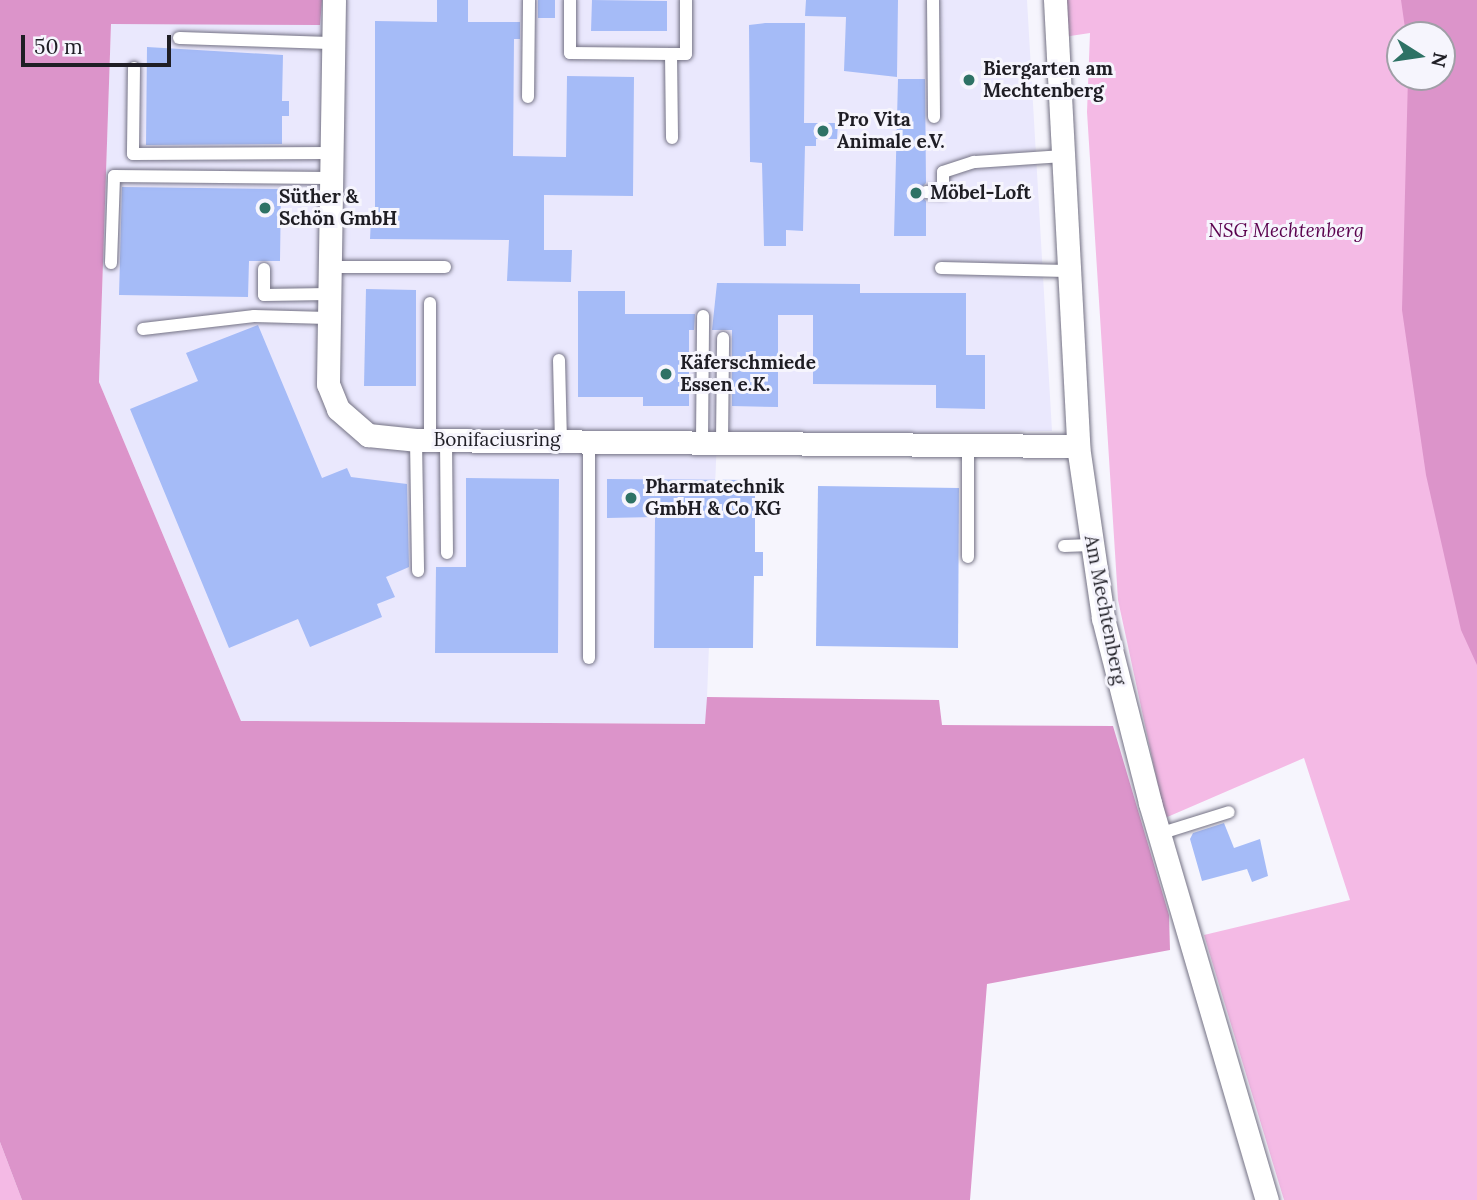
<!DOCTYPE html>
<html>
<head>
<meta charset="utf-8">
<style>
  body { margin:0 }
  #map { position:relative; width:1477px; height:1200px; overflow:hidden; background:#f6f5fd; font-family:Lora,serif }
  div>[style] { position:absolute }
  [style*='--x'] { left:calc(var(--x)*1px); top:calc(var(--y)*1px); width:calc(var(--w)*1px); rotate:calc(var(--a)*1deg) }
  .built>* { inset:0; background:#eae8fd }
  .green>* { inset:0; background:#f4bae5 }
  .forest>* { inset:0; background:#dc94ca }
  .building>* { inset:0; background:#a5bbf7 }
  .roads { filter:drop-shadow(0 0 2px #747284) drop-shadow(0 0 2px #747284) }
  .service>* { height:12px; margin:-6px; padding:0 6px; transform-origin:6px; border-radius:6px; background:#fff }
  .minor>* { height:23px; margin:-11.5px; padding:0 11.5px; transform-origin:11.5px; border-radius:11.5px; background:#fff }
  .dots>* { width:19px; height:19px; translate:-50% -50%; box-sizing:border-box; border:4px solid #f6f5fd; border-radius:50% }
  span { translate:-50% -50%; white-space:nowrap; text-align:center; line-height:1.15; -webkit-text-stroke:6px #f6f5fd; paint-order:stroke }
  .poi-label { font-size:19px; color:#1f1e25; font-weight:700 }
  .left { translate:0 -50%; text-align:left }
  .park-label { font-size:19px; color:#5a014d; font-style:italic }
  .street-label { font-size:19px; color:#1f1e25 }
  .north { position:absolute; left:1386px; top:21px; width:70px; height:70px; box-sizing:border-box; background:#f6f5fd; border:2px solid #a09fa7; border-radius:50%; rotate:102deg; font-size:19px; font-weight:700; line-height:28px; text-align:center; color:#1f1e25 }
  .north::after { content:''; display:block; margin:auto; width:24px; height:32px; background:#2e7265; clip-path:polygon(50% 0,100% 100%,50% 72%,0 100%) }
  .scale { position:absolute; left:21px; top:35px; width:150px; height:32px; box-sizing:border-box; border:4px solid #1f1e25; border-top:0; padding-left:9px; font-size:21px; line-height:24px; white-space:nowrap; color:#1f1e25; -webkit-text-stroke:5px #f6f5fd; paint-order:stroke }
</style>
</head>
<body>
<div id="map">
  <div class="built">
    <i style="clip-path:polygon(158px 0,1027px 0,1052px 431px,717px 436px,706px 724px,241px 721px,99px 382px,111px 23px)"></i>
  </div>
  <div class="green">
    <i style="clip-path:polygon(evenodd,1056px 0,1477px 0,1477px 1200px,1284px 1200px,1204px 935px,1350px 900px,1304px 758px,1165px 818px,1118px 600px,1087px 112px,1090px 33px,1057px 38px,1056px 0,1400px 35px,1442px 35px,1442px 77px,1400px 77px,1400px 35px)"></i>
    <i style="clip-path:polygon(0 1142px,22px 1200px,0 1200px)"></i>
  </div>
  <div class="forest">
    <i style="clip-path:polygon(0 0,322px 0,320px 25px,111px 24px,99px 382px,241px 721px,705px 724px,707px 697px,939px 700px,942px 725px,1113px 726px,1169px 915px,1170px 950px,987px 984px,970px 1200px,22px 1200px,0 1142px)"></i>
    <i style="clip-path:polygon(1401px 0,1477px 0,1477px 665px,1461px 630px,1426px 475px,1402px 310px,1408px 77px,1442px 77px,1442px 35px,1406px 35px)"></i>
  </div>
  <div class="building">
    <i style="clip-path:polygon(437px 0,468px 0,468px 22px,520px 22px,520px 39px,514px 39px,513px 156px,566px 157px,567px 76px,634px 77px,633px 196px,544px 195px,544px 250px,572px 250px,571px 282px,507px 281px,509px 240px,370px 239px,371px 218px,375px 218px,375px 21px,437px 22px)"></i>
    <i style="clip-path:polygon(538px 0,555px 0,555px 18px,538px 18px)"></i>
    <i style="clip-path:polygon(592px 0,667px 1px,667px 31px,591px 31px)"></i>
    <i style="clip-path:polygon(806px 0,898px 0,897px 77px,844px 71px,846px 17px,805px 16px)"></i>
    <i style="clip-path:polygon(765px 23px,805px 23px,804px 123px,838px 123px,837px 139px,816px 139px,816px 146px,805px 146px,803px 231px,786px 230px,786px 246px,764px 246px,762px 163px,750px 162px,749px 25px)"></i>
    <i style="clip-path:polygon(147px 47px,283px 55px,282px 101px,289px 101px,289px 116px,282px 116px,282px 144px,146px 145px)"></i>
    <i style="clip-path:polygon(898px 79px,925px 79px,926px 183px,917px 192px,926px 201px,926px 236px,894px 236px)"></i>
    <i style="clip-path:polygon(122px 187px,281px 189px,280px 261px,249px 261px,248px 297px,119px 295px)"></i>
    <i style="clip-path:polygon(717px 283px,860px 284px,860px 293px,966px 293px,966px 355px,985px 355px,985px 409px,936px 408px,936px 385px,813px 384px,813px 315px,778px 315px,778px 407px,732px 406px,732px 330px,712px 330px)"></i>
    <i style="clip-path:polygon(366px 289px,416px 290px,416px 386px,364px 386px)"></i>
    <i style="clip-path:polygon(578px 291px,625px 291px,625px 314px,695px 314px,694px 330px,689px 330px,689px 406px,643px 406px,643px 397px,578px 397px)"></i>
    <i style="clip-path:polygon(258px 325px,322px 478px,347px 468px,351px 477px,407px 484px,409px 567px,386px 577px,395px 597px,377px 604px,382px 617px,310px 647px,298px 619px,229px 648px,130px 409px,198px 381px,186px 353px)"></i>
    <i style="clip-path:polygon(466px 478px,559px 479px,558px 653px,435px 653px,436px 567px,466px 567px)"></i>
    <i style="clip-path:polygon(607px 479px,755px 480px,755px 552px,763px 552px,763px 576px,754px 576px,753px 648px,654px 648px,655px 517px,607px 518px)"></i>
    <i style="clip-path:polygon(818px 486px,959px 488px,958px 648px,816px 646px)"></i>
    <i style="clip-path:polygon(1224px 823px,1234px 848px,1260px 839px,1268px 876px,1252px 882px,1247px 869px,1202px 881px,1190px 839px,1193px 833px)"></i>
  </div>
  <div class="roads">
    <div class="service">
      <i style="--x:570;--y:0;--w:53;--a:90"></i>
      <i style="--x:570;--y:53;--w:101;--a:0.6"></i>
      <i style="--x:671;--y:54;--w:15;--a:0"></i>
      <i style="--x:686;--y:54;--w:54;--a:-90"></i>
      <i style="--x:933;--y:0;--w:117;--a:89.5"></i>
      <i style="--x:179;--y:38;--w:152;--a:1.9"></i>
      <i style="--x:671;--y:54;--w:84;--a:89.3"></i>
      <i style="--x:134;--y:68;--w:86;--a:90.7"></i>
      <i style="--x:133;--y:154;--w:196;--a:-0.3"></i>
      <i style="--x:528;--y:97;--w:97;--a:-89.4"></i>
      <i style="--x:926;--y:192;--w:17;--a:3"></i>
      <i style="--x:943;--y:193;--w:21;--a:-90"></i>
      <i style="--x:943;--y:172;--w:33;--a:-18"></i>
      <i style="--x:974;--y:162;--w:87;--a:-3.9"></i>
      <i style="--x:111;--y:263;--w:87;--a:-88"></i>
      <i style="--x:114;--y:176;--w:215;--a:0.5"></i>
      <i style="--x:329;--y:267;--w:116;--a:0"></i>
      <i style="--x:941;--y:268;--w:125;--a:1.4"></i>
      <i style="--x:264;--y:269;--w:26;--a:90"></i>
      <i style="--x:264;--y:295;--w:64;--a:-0.9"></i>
      <i style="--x:430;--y:303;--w:137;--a:90"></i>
      <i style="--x:143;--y:329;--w:112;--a:-6.7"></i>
      <i style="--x:254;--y:316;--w:74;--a:1.5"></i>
      <i style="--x:559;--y:360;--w:81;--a:88.6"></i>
      <i style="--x:416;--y:440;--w:131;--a:89.1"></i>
      <i style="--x:446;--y:440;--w:113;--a:89.5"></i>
      <i style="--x:702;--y:442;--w:126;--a:-89.5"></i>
      <i style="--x:722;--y:442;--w:104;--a:-89.4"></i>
      <i style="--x:968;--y:445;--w:112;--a:90"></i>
      <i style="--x:1064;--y:546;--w:27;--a:-2"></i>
      <i style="--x:589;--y:658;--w:217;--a:-90"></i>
      <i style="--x:1159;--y:834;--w:73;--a:-17.4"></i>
    </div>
    <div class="minor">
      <i style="--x:334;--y:0;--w:384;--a:90.9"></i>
      <i style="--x:328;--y:384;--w:27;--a:68"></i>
      <i style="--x:338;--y:409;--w:40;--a:41"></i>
      <i style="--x:368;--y:435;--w:48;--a:5.9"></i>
      <i style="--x:416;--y:440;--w:662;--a:0.52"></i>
      <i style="--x:1055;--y:0;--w:447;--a:87"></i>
      <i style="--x:1078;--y:446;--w:174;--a:81.7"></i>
      <i style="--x:1103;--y:618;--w:191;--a:75.7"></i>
      <i style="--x:1150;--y:803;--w:414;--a:73.6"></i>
    </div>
  </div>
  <div class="dots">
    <i style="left:969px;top:80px;background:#2e7265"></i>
    <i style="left:823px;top:131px;background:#2e7265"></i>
    <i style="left:916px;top:193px;background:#2e7265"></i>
    <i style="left:265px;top:208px;background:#2e7265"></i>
    <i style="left:666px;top:374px;background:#2e7265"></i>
    <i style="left:631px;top:498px;background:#2e7265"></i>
  </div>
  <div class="poi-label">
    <span class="left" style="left:983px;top:80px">Biergarten am<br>Mechtenberg</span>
    <span class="left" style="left:837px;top:131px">Pro Vita<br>Animale e.V.</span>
    <span class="left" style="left:930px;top:193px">Möbel-Loft</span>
    <span class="left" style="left:279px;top:208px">Süther &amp;<br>Schön GmbH</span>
    <span class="left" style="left:680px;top:374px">Käferschmiede<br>Essen e.K.</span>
    <span class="left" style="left:645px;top:498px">Pharmatechnik<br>GmbH &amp; Co KG</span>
  </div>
  <div class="park-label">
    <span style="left:1286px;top:231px">NSG Mechtenberg</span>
  </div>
  <div class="street-label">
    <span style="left:497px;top:440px">Bonifaciusring</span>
    <span style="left:1105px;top:610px;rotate:79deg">Am Mechtenberg</span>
  </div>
  <div class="north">N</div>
  <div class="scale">50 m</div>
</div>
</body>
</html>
